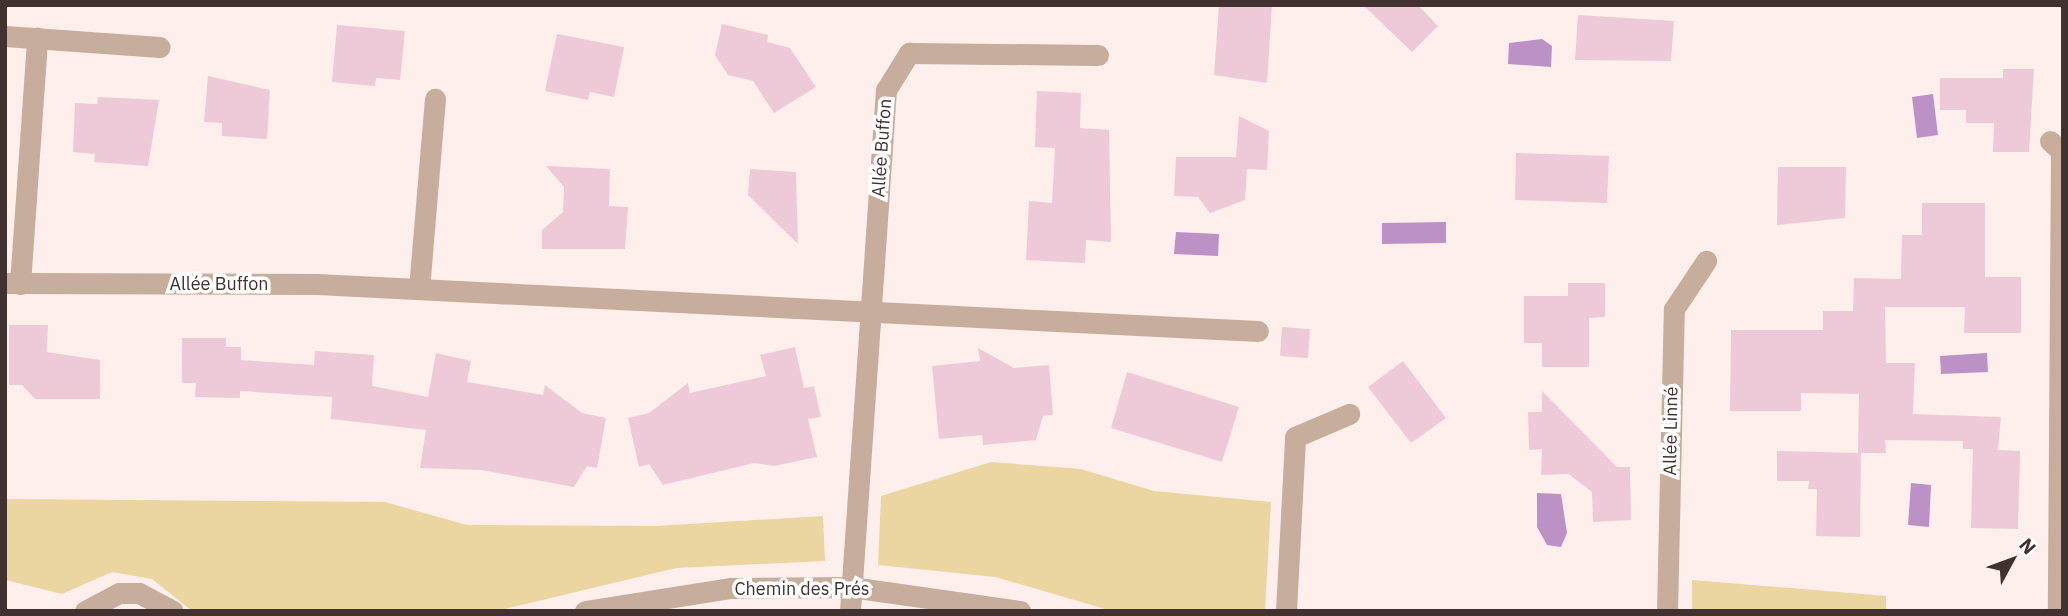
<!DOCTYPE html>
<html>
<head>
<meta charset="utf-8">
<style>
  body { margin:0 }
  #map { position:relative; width:2068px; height:616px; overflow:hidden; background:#feeeec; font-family:"IBM Plex Sans",sans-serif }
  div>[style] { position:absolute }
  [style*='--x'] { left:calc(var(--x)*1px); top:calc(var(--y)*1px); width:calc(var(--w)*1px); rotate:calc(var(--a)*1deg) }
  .green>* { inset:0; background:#ebd5a1 }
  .water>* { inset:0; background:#bc91c5 }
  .building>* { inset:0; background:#eecad8 }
  .minor>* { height:21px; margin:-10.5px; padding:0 10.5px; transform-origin:10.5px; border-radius:10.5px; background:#c7ad9b }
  span { translate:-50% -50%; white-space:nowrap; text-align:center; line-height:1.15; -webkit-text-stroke:7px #fff; paint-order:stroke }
  .street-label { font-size:18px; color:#413231 }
  .frame { position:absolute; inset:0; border:7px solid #413231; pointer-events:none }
  .north { position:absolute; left:1977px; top:525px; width:70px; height:70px; -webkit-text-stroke:5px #fff; paint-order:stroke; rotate:49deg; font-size:19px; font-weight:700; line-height:28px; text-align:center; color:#413231 }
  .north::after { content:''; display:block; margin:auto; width:24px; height:32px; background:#413231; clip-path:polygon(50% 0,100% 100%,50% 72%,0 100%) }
</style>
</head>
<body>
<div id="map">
  <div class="green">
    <i style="clip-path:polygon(991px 462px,1081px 469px,1154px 491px,1271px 502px,1265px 611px,1112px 611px,995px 577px,878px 565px,881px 496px)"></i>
    <i style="clip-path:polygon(5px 499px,385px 502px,467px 525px,655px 526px,823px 516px,825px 561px,676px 568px,496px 611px,192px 611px,152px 579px,112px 572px,62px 594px,5px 580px)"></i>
    <i style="clip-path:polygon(1692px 580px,1886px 596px,1886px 611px,1692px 611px)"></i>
  </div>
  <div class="water">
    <i style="clip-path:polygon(1542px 39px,1552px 46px,1551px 67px,1508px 64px,1509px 43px)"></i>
    <i style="clip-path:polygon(1933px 94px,1938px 135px,1917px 138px,1912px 97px)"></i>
    <i style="clip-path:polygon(1446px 222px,1446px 243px,1382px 244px,1382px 223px)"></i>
    <i style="clip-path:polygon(1176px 232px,1219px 234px,1218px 256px,1174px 254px)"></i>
    <i style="clip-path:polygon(1987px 353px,1988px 372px,1941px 374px,1940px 356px)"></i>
    <i style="clip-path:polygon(1911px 483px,1931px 485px,1929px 527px,1908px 525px)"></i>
    <i style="clip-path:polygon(1537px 493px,1561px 494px,1567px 533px,1561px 547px,1547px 545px,1537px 527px)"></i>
  </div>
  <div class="building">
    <i style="clip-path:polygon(1219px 5px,1272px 5px,1267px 83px,1214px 75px)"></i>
    <i style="clip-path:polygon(1363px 5px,1418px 5px,1438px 26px,1412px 52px)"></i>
    <i style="clip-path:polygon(1578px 15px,1674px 21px,1671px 61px,1575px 60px)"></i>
    <i style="clip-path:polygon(722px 24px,768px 35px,767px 42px,790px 48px,816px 87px,774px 113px,753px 81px,728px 75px,715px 55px)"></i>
    <i style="clip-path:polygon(337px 25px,405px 31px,400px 80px,376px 78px,375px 86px,332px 82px)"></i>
    <i style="clip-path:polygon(557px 34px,624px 47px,614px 97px,590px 92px,588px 100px,545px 91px)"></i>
    <i style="clip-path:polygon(2003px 69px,2034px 69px,2029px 152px,1993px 152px,1994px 123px,1966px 123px,1966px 110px,1940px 110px,1940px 78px,2003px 78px)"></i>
    <i style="clip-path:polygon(208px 76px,270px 90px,267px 139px,222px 136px,222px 123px,204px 122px)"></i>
    <i style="clip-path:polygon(1037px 91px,1081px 93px,1080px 128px,1109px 130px,1111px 242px,1086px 240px,1085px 263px,1026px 260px,1029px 201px,1052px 203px,1055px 148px,1035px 147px)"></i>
    <i style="clip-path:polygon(98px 97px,159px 100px,148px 166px,94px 162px,95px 154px,73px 152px,75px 103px,97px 104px)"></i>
    <i style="clip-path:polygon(1239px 116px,1269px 131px,1267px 170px,1247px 169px,1245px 200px,1210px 213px,1198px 197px,1174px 196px,1176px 157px,1236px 157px)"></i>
    <i style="clip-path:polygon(1516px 153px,1609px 156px,1607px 203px,1515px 200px)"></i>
    <i style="clip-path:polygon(546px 166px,610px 169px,609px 206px,628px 207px,625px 249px,542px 249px,542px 230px,563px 212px,564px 187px)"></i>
    <i style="clip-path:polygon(1778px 167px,1846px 167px,1845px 218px,1777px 225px)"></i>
    <i style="clip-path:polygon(750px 169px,796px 172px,798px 244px,748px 195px)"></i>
    <i style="clip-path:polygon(1922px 203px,1985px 203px,1985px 277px,2021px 277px,2021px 333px,1964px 333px,1965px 307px,1885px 307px,1886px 363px,1915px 363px,1913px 414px,2001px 417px,1998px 450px,2020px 451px,2018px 529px,1971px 528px,1973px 449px,1963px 449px,1963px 441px,1885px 440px,1886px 453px,1861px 453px,1860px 537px,1816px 536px,1817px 489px,1808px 489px,1809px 481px,1777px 481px,1777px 451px,1858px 453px,1859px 394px,1801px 393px,1801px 411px,1730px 411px,1731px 330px,1823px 330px,1823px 311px,1853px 311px,1854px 278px,1901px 279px,1902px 235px,1922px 235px)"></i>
    <i style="clip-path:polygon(1568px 283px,1605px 283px,1605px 317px,1589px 318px,1589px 367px,1542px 367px,1542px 343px,1524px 343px,1524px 296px,1568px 296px)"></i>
    <i style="clip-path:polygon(9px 325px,48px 325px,47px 352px,100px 360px,100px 399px,35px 399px,22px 385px,9px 385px)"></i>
    <i style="clip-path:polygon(1282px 327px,1310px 329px,1308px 358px,1280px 356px)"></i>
    <i style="clip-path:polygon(182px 338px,226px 338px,226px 347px,241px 347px,241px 360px,314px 365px,315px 351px,374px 355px,372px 386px,428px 397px,436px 353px,471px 361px,467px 382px,543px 395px,545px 385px,582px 413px,606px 418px,597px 468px,587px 466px,574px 487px,481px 470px,420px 468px,426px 430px,331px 419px,332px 397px,240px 391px,240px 398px,195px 397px,196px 383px,182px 383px)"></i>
    <i style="clip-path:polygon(795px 347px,804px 388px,814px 386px,821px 417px,808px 419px,817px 457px,774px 466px,754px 463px,663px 485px,649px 464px,639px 467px,628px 418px,649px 413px,688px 383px,690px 393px,766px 376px,760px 355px)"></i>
    <i style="clip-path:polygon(978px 348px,1014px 368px,1049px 365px,1053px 415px,1043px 416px,1036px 440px,983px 445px,982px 435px,939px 439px,932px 366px,980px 361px)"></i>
    <i style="clip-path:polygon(1403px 361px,1446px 418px,1411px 443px,1368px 387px)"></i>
    <i style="clip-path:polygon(1127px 372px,1239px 407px,1222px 462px,1111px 428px)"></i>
    <i style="clip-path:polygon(1542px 391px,1617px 467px,1630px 467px,1631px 520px,1593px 522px,1592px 492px,1569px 474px,1541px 475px,1542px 449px,1529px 450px,1528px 412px,1542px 412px)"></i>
  </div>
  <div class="minor">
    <i style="--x:5;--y:36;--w:155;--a:4.1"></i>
    <i style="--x:2050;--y:141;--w:15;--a:42"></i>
    <i style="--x:2061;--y:151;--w:460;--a:90.4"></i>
    <i style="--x:5;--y:283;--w:312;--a:0.2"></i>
    <i style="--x:317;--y:284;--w:942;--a:2.86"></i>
    <i style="--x:20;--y:284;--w:247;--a:-86"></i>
    <i style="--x:419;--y:289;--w:191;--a:-85.2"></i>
    <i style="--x:85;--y:611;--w:38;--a:-28"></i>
    <i style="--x:119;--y:593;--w:20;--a:0"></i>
    <i style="--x:139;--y:593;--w:38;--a:28"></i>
    <i style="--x:585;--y:611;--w:148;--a:-9"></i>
    <i style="--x:731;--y:588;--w:120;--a:-0.5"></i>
    <i style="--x:851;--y:587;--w:171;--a:8.1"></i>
    <i style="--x:850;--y:611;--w:522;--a:-86.05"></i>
    <i style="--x:886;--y:90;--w:44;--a:-58.1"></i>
    <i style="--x:909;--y:53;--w:189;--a:0.6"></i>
    <i style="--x:1286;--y:611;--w:174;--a:-87"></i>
    <i style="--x:1295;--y:437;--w:59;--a:-23.1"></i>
    <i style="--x:1667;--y:611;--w:302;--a:-88.7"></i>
    <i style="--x:1674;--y:309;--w:58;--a:-56.3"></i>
  </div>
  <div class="street-label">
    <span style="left:882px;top:148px;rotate:-86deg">Allée Buffon</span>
    <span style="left:219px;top:284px">Allée Buffon</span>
    <span style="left:1671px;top:431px;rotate:-89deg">Allée Linné</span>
    <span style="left:802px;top:589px">Chemin des Prés</span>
  </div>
  <div class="frame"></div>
  <div class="north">N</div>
</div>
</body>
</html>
